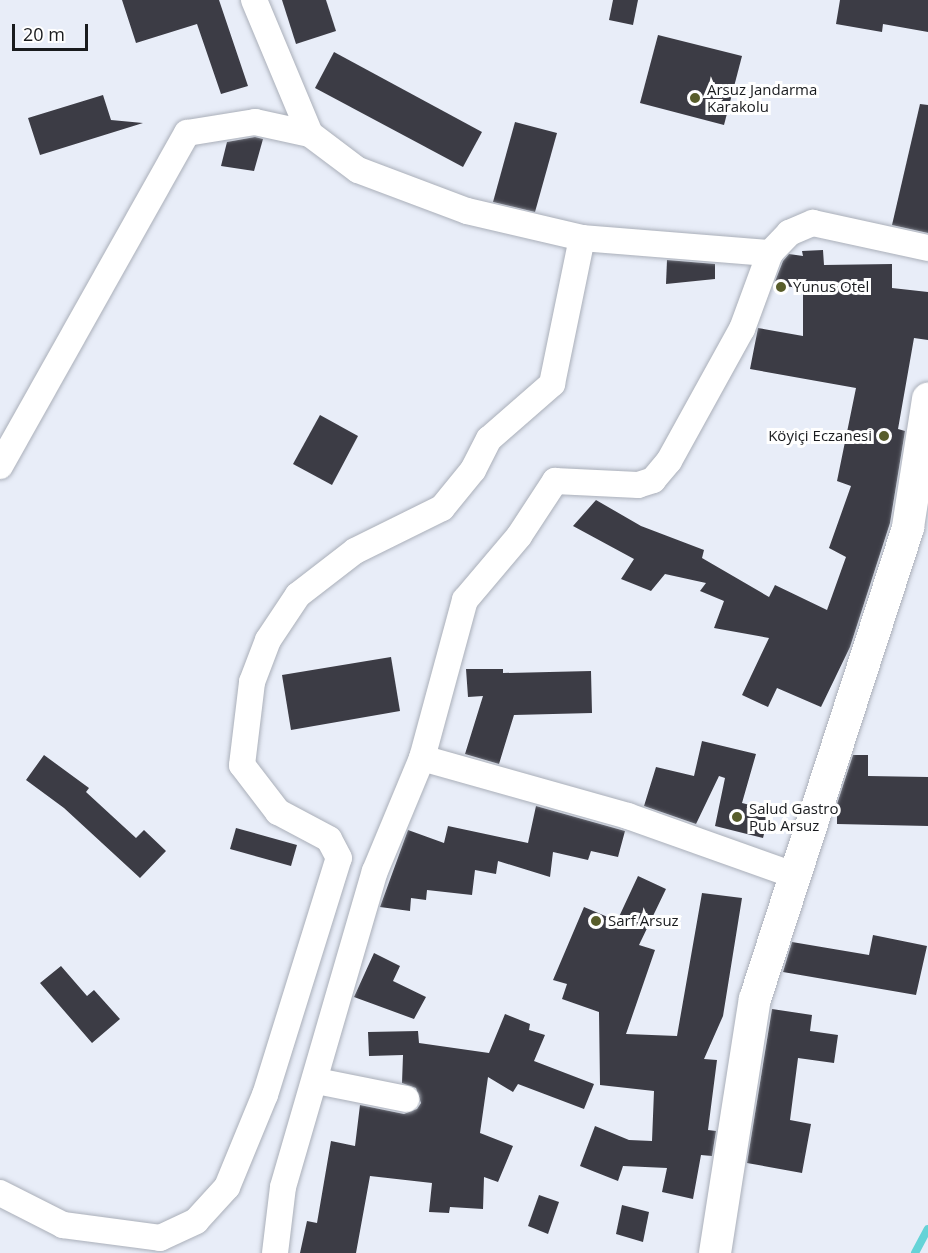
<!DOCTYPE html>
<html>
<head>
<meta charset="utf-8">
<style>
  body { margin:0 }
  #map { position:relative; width:928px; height:1253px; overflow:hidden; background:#e8edf8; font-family:"Open Sans",sans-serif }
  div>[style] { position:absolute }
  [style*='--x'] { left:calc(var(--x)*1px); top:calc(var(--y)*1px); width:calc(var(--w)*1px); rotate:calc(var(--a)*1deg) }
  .stream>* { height:8px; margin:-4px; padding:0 4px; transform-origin:4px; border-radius:4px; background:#65d3d7 }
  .building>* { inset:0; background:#3c3c45 }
  .roads { filter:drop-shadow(0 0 2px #aaafb9) drop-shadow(0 0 2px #aaafb9) }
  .minor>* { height:26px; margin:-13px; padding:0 13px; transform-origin:13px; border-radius:13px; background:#fff }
  .tertiary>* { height:32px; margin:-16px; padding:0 16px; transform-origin:16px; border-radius:16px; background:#fff }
  .dots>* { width:16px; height:16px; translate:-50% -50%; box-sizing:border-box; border:3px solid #fff; border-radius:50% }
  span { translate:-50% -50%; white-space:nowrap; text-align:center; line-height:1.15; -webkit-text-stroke:6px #fff; paint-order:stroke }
  .poi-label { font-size:15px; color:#191b1e }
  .left { translate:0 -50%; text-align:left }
  .right { translate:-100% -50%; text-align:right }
  .scale { position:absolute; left:12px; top:24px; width:76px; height:27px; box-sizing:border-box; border:3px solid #191b1e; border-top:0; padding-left:8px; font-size:18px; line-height:21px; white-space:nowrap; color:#191b1e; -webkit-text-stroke:4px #fff; paint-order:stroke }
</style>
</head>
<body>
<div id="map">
  <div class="stream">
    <i style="--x:915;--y:1253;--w:27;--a:-62"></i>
  </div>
  <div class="building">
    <i style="clip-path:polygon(122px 0,219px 0,248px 86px,221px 94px,197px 24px,136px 43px)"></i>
    <i style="clip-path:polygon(282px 0,326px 0,336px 31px,296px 44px)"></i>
    <i style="clip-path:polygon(613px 0,638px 0,633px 25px,609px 20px)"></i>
    <i style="clip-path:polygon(840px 0,928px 0,928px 32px,883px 24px,882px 32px,836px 24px)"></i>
    <i style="clip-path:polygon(658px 35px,742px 56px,724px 125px,640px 103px)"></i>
    <i style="clip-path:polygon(334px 52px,482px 132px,463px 167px,315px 88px)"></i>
    <i style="clip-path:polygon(103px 95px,111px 120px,143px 123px,40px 155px,28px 118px)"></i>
    <i style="clip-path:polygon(920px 104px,928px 105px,928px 233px,892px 225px)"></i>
    <i style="clip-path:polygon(515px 122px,557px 133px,535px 212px,493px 202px)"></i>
    <i style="clip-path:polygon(255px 137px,263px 139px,254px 171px,221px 166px,227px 142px)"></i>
    <i style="clip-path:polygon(823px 250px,824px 265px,892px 264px,892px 288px,928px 292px,928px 340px,914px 338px,898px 429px,905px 431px,890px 523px,850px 647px,821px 707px,777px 688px,768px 707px,742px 695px,769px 638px,714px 628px,724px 601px,700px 591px,706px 583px,665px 574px,651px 591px,621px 579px,634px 559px,573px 526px,596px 500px,641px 526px,704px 550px,702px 558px,769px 597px,775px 585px,827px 610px,846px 557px,829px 548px,851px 486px,837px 481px,856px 388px,750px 369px,758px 328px,803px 336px,803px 289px,774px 284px,783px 261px,789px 254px,803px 256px,802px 251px)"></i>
    <i style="clip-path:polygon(667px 260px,715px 264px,715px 279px,666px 284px)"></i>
    <i style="clip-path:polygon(320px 415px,358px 436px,332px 485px,293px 464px)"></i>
    <i style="clip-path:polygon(391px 657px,400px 711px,291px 730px,282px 675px)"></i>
    <i style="clip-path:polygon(466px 669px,503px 669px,503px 673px,591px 671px,592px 713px,514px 715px,499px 764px,465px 754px,483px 696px,468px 697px)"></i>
    <i style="clip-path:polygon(702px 741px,756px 754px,742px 803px,770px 810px,763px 838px,715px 826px,725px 778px,719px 776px,696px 824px,644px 806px,656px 767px,694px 776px)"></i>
    <i style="clip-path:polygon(44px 755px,89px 788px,86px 792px,136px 838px,144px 830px,166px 851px,140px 878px,64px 808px,26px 780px)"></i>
    <i style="clip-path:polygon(853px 755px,868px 755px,868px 776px,928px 777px,928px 826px,837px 824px,837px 804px)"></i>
    <i style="clip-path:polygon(536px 806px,625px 831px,618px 857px,591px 851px,588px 860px,553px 852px,550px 877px,498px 861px,496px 874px,475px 870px,472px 895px,427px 890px,426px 900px,411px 898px,410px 911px,380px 907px,408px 830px,444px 843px,448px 826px,528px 843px)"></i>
    <i style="clip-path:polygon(236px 828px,297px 845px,291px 866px,230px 849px)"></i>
    <i style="clip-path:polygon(638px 876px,666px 889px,639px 945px,655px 950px,626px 1034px,677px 1036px,702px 893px,742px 898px,723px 1016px,704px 1059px,717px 1060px,708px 1130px,716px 1131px,712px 1156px,701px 1155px,693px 1199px,662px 1192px,667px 1168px,623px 1166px,618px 1181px,580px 1166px,595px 1126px,629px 1140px,652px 1141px,654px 1091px,600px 1085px,599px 1012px,562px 999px,567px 984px,553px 980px,584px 907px,617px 921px)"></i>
    <i style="clip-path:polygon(873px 935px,927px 946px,916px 995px,783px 972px,792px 942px,869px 955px)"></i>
    <i style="clip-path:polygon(374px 953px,400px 966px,393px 981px,426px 997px,414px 1019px,354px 997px)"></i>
    <i style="clip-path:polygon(61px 966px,87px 996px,94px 990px,120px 1019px,92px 1043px,40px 983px)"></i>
    <i style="clip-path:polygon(772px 1009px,812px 1015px,810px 1031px,838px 1035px,834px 1063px,798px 1058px,790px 1120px,811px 1124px,802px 1173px,747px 1163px)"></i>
    <i style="clip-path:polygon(505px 1014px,530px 1024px,529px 1030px,545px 1035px,534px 1061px,594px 1084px,584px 1109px,518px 1084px,513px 1092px,488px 1077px,480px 1133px,513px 1146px,498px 1182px,484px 1177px,483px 1209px,450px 1207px,449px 1213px,429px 1212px,432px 1183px,370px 1176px,356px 1253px,300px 1253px,307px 1221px,317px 1223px,331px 1141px,355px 1146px,360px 1105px,404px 1114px,417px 1109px,421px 1103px,416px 1088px,402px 1083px,403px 1055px,369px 1056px,368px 1032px,418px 1031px,419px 1043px,489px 1053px)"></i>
    <i style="clip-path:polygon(539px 1195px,559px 1202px,548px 1234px,528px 1226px)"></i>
    <i style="clip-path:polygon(622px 1205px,649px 1212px,643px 1242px,616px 1234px)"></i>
  </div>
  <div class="roads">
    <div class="minor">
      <i style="--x:254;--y:0;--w:145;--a:67.3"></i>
      <i style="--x:310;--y:134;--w:60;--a:36.9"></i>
      <i style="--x:358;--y:170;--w:116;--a:20.6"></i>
      <i style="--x:467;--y:211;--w:118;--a:13.2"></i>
      <i style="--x:582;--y:238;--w:189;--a:4.6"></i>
      <i style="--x:0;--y:466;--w:382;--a:-60.7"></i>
      <i style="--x:187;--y:133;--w:69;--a:-9.2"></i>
      <i style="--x:255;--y:122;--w:56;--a:12.3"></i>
      <i style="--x:422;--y:758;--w:214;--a:15.7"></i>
      <i style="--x:628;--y:816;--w:176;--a:19.6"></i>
      <i style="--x:317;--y:1081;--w:91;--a:11.4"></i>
      <i style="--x:0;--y:1193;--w:71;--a:26.9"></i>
      <i style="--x:63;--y:1225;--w:98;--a:7.6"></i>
      <i style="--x:160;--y:1238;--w:40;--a:-25"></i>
      <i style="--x:196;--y:1221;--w:46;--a:-47.6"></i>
      <i style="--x:227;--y:1187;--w:100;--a:-67.6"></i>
      <i style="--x:265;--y:1095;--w:248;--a:-72.7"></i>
      <i style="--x:339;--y:858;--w:21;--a:-118"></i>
      <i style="--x:329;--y:839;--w:58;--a:-152.1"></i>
      <i style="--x:278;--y:812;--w:59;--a:-127.5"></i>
      <i style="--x:242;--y:765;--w:84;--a:-83.1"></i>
      <i style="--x:252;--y:682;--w:45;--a:-69.1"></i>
      <i style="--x:268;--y:640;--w:54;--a:-56.3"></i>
      <i style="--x:298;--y:595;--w:72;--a:-37.7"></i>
      <i style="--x:355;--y:551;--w:97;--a:-26.3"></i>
      <i style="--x:442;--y:508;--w:49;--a:-50.8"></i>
      <i style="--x:473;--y:470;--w:35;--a:-63"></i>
      <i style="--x:489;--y:439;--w:84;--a:-41.1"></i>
      <i style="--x:552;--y:384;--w:149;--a:-78.4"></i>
      <i style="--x:275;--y:1253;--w:66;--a:-83.1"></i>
      <i style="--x:283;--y:1187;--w:329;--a:-73.8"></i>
      <i style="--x:375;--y:871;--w:122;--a:-67.4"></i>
      <i style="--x:422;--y:758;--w:164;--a:-74.8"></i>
      <i style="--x:465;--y:600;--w:84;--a:-49.8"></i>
      <i style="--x:519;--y:536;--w:66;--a:-56.8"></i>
      <i style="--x:555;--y:481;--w:83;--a:2.8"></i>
      <i style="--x:638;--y:485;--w:16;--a:-18"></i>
      <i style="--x:653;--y:480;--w:25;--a:-50"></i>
      <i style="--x:669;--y:461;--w:151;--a:-61.1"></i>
      <i style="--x:742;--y:329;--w:81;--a:-69.8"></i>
      <i style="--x:770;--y:253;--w:28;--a:-46"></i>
      <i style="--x:789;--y:233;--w:26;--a:-23"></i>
      <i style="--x:813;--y:223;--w:118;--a:12.3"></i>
    </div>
    <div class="tertiary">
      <i style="--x:715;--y:1253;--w:257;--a:-81.1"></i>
      <i style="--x:755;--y:999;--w:496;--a:-72"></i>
      <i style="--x:908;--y:527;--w:130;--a:-81.1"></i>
    </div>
  </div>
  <div class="dots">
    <i style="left:695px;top:98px;background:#585d2b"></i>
    <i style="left:781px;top:287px;background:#585d2b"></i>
    <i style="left:884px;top:436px;background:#585d2b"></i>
    <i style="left:737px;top:817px;background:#585d2b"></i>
    <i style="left:596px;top:921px;background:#585d2b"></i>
  </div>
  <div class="poi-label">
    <span class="left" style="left:707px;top:98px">Arsuz Jandarma<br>Karakolu</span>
    <span class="left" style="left:793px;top:287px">Yunus Otel</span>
    <span class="right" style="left:872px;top:436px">Köyiçi Eczanesi</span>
    <span class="left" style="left:749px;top:817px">Salud Gastro<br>Pub Arsuz</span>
    <span class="left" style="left:608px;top:921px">Sarf Arsuz</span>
  </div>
  <div class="scale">20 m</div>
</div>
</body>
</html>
